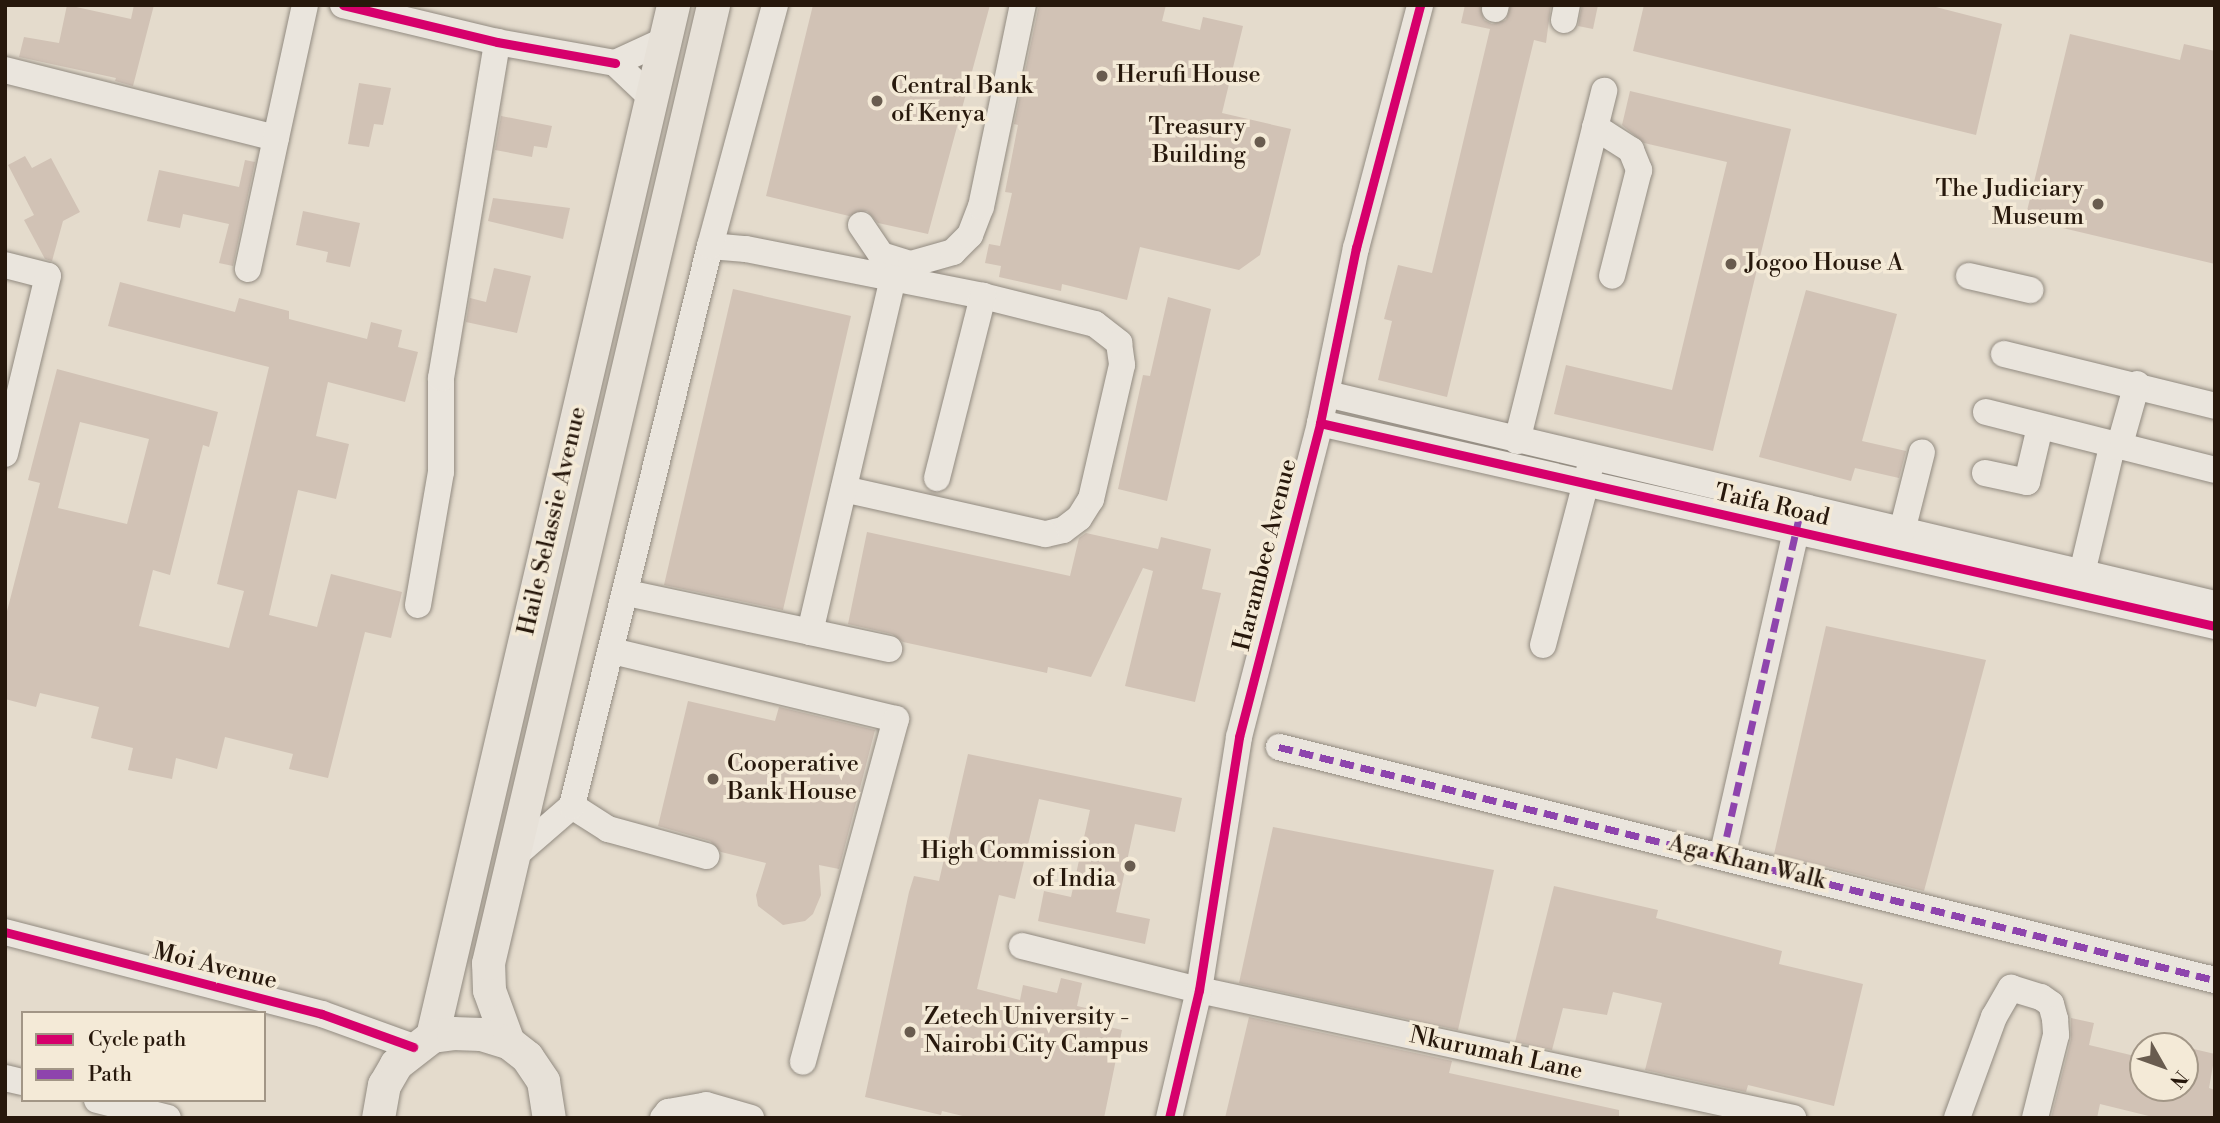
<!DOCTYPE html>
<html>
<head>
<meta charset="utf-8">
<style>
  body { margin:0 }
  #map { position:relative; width:2220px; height:1123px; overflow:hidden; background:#e4dbcc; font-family:"Libre Bodoni",serif }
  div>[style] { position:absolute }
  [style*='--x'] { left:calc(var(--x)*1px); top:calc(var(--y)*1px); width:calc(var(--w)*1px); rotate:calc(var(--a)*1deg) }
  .building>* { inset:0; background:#d1c2b5 }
  .roads { filter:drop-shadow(0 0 2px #928b81) drop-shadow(0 0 2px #928b81) }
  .minor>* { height:26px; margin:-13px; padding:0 13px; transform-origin:13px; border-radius:13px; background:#eae5dd }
  .major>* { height:33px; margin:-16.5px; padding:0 16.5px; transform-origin:16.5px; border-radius:16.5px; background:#e7e1d8 }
  .quiet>* { height:7px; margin-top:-3.5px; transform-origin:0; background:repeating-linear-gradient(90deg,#8e44ad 0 14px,transparent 0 21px) }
  .cycleway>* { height:9px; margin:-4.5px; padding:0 4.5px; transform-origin:4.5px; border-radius:4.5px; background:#d6006c }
  .dots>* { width:19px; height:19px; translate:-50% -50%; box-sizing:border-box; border:4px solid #f4ead7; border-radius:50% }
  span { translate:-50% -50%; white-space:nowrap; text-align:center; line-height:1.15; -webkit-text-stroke:7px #f4ead7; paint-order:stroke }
  .poi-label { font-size:24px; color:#27180c }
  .left { translate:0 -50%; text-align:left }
  .right { translate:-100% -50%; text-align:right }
  .street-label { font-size:24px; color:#27180c }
  .frame { position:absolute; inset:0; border:7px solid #27180c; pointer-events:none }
  .legend { position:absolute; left:21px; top:1011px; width:245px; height:91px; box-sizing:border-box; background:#f4ead7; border:2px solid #a29686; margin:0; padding:9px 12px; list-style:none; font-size:21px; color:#27180c }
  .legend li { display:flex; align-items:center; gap:14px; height:35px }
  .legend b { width:35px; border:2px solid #a29686 }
  .north { position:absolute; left:2129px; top:1032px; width:70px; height:70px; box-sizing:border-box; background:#f4ead7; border:2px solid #a29686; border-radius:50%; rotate:130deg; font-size:19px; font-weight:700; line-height:28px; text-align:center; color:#27180c }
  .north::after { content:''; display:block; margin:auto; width:24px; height:32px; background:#695c4f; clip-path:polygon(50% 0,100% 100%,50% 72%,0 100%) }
</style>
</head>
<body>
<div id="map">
  <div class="building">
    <i style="clip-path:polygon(67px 5px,131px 19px,134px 5px,154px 5px,133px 86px,115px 81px,116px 78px,19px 57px,24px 37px,59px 43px)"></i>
    <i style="clip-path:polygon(813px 5px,990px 5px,928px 234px,878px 223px,867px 211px,849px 216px,766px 196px)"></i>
    <i style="clip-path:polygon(1039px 5px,1166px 5px,1162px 21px,1200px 30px,1203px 17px,1243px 26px,1222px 113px,1291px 129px,1260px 255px,1239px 270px,1140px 247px,1127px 300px,1062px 284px,1061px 291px,999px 277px,1001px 266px,985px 263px,989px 244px,1000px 246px,1012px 193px,1005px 192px,1018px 125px,1014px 124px)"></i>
    <i style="clip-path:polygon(1465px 5px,1480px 5px,1484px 20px,1492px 24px,1506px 20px,1511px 5px,1551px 5px,1546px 43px,1534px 40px,1447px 397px,1378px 380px,1392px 321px,1384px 319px,1398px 265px,1432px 273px,1490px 29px,1461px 23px)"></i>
    <i style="clip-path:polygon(1582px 5px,1598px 5px,1593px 29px,1578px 26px)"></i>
    <i style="clip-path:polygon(1644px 5px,1928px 5px,2002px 24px,1976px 135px,1633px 51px)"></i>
    <i style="clip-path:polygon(2070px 34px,2180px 60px,2184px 44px,2215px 51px,2215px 264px,2025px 219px)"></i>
    <i style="clip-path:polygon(359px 83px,391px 88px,383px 125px,374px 124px,369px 147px,348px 144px)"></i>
    <i style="clip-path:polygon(1630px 91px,1791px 129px,1713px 451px,1554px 414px,1566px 365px,1672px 390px,1727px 162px,1644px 143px,1622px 125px)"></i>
    <i style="clip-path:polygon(501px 116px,552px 126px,547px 148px,534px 146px,532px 157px,495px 150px)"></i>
    <i style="clip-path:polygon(25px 156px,32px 168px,51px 158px,80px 212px,63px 221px,52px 261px,45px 259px,24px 220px,34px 215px,8px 165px)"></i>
    <i style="clip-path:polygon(245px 160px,255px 162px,233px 266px,219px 263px,229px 224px,183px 214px,180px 228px,147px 221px,159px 170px,239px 187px)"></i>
    <i style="clip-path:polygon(493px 198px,570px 208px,563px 239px,488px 221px)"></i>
    <i style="clip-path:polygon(303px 211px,360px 223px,350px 267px,326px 262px,328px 252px,296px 245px)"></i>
    <i style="clip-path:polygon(494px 268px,531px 276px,517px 333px,466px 322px,470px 298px,486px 302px)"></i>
    <i style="clip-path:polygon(evenodd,120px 282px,235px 312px,239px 298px,289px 311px,289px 319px,367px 339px,371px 322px,402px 330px,398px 347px,418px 352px,405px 402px,328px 382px,316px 436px,349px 444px,336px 499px,298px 490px,269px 615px,317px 627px,331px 574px,402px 592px,391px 638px,365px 632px,328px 778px,289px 769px,293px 754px,225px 737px,217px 769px,176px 758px,172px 779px,128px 770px,133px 748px,91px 738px,99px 707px,40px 693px,36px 707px,5px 699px,5px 619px,40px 483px,28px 480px,57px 369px,218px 412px,209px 447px,203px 445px,170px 575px,153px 570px,139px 626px,229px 648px,244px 591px,217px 584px,269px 367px,108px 326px,120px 282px,80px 422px,149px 439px,127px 524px,58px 508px,80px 422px)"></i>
    <i style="clip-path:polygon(733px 289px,851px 316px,783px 610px,664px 585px)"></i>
    <i style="clip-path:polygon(1806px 290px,1897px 314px,1862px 441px,1906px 451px,1899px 478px,1855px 468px,1851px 481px,1759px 457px)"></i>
    <i style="clip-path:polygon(1168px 297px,1211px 309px,1167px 501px,1118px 489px,1143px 375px,1150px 376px)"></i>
    <i style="clip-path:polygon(867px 532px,1070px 576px,1079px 538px,1086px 533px,1158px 549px,1161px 537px,1211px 549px,1202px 589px,1221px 593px,1195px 702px,1125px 686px,1153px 571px,1143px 568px,1091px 677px,1048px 667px,1047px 673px,903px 642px,892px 634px,848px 624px)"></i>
    <i style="clip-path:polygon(1826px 626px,1986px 660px,1924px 891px,1774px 854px)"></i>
    <i style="clip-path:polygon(688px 701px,775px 721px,779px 707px,875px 730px,839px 869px,819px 865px,821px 895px,813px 914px,805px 921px,783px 925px,758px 906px,756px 895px,766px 863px,721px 852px,710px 841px,658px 826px)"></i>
    <i style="clip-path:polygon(968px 754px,1182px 798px,1175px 832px,1135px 824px,1116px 912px,1150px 919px,1145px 944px,1038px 921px,1044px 891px,1071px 897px,1090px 810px,1039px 799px,1015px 899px,999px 895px,977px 989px,1020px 1000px,1023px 985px,1057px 993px,1061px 978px,1082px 983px,1077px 1006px,1104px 1012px,1101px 1025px,1122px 1030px,1104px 1118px,971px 1118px,942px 1111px,941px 1115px,865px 1097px,909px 892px,914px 876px,939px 881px)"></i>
    <i style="clip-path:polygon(1273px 827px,1494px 870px,1458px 1030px,1239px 983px)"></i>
    <i style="clip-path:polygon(1554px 886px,1658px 910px,1656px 918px,1782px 951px,1779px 964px,1863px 984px,1834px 1106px,1748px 1085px,1746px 1092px,1645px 1070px,1662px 1003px,1613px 992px,1607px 1015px,1563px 1008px,1552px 1050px,1515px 1042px)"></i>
    <i style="clip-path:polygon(1249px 1017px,1452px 1061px,1449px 1073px,1619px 1110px,1619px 1118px,1225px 1118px)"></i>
    <i style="clip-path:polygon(2071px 1018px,2094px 1023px,2089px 1045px,2143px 1058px,2143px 1088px,2185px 1088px,2185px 1047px,2215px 1054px,2209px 1088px,2215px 1090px,2215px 1118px,2157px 1118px,2100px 1104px,2097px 1118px,2051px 1118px,2071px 1039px)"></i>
  </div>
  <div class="roads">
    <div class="minor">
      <i style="--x:343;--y:5;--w:158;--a:13.5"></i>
      <i style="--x:497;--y:42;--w:120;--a:10.1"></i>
      <i style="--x:1495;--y:9;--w:4;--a:-76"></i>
      <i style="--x:1564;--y:20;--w:15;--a:-79"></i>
      <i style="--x:615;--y:63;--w:55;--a:-24.7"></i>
      <i style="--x:615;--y:63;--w:52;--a:43.5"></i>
      <i style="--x:5;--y:70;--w:279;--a:14.1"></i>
      <i style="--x:276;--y:138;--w:134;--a:102.1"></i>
      <i style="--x:1595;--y:127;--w:43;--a:32.6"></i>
      <i style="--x:1631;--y:150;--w:22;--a:68"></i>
      <i style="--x:1639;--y:170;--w:109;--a:104.3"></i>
      <i style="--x:276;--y:138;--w:136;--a:-77.7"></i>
      <i style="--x:861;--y:225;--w:36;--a:56"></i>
      <i style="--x:881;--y:255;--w:31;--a:17"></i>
      <i style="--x:911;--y:264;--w:44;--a:-15.9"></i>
      <i style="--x:953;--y:252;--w:24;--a:-45"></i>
      <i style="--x:970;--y:235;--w:30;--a:-69"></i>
      <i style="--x:981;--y:207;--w:206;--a:-78.3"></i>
      <i style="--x:710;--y:246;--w:36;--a:5"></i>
      <i style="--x:746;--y:249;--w:242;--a:11.2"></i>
      <i style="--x:983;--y:296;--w:115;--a:14"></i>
      <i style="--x:1095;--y:324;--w:31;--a:38"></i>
      <i style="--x:1119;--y:343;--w:22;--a:82"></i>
      <i style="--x:1122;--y:365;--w:138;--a:103"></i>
      <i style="--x:1091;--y:499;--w:22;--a:122"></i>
      <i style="--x:1079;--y:518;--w:20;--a:143"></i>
      <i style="--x:1063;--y:530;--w:18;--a:167"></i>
      <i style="--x:1045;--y:534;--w:206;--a:-167.4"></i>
      <i style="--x:5;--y:265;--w:44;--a:14.3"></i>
      <i style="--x:48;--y:276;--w:183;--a:103.6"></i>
      <i style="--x:1969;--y:276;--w:63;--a:12.9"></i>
      <i style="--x:2004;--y:354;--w:217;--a:13.8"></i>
      <i style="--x:1327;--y:394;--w:912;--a:13.31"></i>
      <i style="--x:1986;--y:412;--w:236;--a:14.2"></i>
      <i style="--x:1320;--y:423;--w:918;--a:12.78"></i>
      <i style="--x:1517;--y:441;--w:361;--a:-76"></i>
      <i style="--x:1985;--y:473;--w:43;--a:12.1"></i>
      <i style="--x:2027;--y:482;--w:57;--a:-76.7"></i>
      <i style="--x:937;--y:478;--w:188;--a:-75.8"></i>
      <i style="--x:1902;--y:531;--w:81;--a:-75.8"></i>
      <i style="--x:2082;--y:573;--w:130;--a:-76.6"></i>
      <i style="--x:2112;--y:447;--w:14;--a:-45"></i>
      <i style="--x:2122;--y:437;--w:55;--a:-74.2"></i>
      <i style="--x:627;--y:593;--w:187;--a:12"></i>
      <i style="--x:810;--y:632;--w:363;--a:-76.8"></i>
      <i style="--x:418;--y:605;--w:135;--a:-80.2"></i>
      <i style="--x:441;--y:472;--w:94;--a:-90"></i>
      <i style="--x:441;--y:378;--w:341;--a:-80.5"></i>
      <i style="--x:810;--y:632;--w:81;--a:12.1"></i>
      <i style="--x:1543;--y:645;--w:184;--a:-75.2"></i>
      <i style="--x:612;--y:651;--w:292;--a:13.5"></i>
      <i style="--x:896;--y:719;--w:355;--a:105.2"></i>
      <i style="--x:1279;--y:747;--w:965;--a:13.98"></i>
      <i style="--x:572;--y:806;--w:43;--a:32.6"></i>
      <i style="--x:608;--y:829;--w:102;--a:15.4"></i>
      <i style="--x:1722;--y:857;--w:349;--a:-77.2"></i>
      <i style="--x:512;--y:858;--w:79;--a:-40.9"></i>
      <i style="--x:572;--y:806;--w:577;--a:-76.16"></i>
      <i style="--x:710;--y:246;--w:250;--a:-74.9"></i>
      <i style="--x:5;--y:932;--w:327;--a:14.5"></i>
      <i style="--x:322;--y:1014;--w:97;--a:19.9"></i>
      <i style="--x:1022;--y:946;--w:182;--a:14"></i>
      <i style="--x:1199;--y:990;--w:608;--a:12.16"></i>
      <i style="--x:5;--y:1078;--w:18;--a:13"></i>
      <i style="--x:97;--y:1100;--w:73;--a:14.2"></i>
      <i style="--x:663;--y:1118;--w:8;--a:-50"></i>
      <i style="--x:668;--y:1112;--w:39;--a:-10"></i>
      <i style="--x:706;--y:1105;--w:47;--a:16.1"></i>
      <i style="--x:1169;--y:1118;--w:131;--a:-76.8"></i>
      <i style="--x:1199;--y:990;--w:256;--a:-81"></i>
      <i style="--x:1239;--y:737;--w:324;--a:-75.5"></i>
      <i style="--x:1320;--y:423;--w:179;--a:-78.4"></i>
      <i style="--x:1356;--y:248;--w:251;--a:-75.2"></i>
      <i style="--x:1957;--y:1118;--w:108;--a:-69.9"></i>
      <i style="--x:1994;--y:1017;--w:34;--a:-60"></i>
      <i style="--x:2011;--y:988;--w:31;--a:17"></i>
      <i style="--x:2041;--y:997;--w:12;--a:35"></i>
      <i style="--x:2051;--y:1004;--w:16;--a:75"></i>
      <i style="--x:2055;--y:1019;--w:16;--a:86"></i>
      <i style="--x:2056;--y:1035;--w:86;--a:104.2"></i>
    </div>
    <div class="major">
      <i style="--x:432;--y:1036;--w:1059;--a:-76.84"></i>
      <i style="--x:508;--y:1042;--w:55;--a:-110.1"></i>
      <i style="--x:489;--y:990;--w:27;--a:-92"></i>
      <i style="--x:488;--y:963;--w:984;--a:-76.78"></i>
      <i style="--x:378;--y:1118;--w:34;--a:-80"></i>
      <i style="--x:384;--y:1085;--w:24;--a:-60"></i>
      <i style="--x:396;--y:1064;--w:46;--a:-37.9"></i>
      <i style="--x:432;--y:1036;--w:21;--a:-8"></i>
      <i style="--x:453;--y:1033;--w:28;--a:2"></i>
      <i style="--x:481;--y:1034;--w:28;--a:17"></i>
      <i style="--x:508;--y:1042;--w:24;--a:38"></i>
      <i style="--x:527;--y:1057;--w:29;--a:56"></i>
      <i style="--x:543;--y:1081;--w:37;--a:81"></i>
    </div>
  </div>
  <div class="quiet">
    <i style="--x:1279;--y:747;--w:965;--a:13.98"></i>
    <i style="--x:1722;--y:857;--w:358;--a:-77.2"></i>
  </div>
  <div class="cycleway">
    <i style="--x:343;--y:5;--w:158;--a:13.5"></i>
    <i style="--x:497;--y:42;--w:120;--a:10.1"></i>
    <i style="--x:1320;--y:423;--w:918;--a:12.78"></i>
    <i style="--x:5;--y:932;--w:327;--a:14.5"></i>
    <i style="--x:322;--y:1014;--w:97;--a:19.9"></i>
    <i style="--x:1169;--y:1118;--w:131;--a:-76.8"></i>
    <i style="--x:1199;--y:990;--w:256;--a:-81"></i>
    <i style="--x:1239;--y:737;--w:324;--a:-75.5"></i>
    <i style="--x:1320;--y:423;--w:179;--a:-78.4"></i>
    <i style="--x:1356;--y:248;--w:251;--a:-75.2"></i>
  </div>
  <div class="dots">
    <i style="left:1102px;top:76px;background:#695c4f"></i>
    <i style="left:877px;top:101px;background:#695c4f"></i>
    <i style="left:1260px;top:142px;background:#695c4f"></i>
    <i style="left:2098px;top:204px;background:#695c4f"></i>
    <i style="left:1731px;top:264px;background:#695c4f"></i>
    <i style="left:713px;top:779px;background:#695c4f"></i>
    <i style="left:1130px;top:866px;background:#695c4f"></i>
    <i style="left:910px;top:1032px;background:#695c4f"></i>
  </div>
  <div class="poi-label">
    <span class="left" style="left:1116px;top:76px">Herufi House</span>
    <span class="left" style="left:891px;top:101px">Central Bank<br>of Kenya</span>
    <span class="right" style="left:1246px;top:142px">Treasury<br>Building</span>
    <span class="right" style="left:2084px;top:204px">The Judiciary<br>Museum</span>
    <span class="left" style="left:1745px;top:264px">Jogoo House A</span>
    <span class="left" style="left:727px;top:779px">Cooperative<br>Bank House</span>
    <span class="right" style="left:1116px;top:866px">High Commission<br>of India</span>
    <span class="left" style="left:924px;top:1032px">Zetech University -<br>Nairobi City Campus</span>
  </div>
  <div class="street-label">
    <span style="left:1772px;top:506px;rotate:13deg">Taifa Road</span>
    <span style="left:553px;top:521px;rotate:-77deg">Haile Selassie Avenue</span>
    <span style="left:1266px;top:555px;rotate:-76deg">Harambee Avenue</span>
    <span style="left:1747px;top:863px;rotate:14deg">Aga Khan Walk</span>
    <span style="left:215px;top:967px;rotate:14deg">Moi Avenue</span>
    <span style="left:1496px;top:1054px;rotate:12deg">Nkurumah Lane</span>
  </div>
  <div class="frame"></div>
  <ul class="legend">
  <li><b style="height:9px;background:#d6006c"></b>Cycle path</li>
  <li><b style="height:9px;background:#8e44ad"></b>Path</li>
  </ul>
  <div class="north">N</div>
</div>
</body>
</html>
